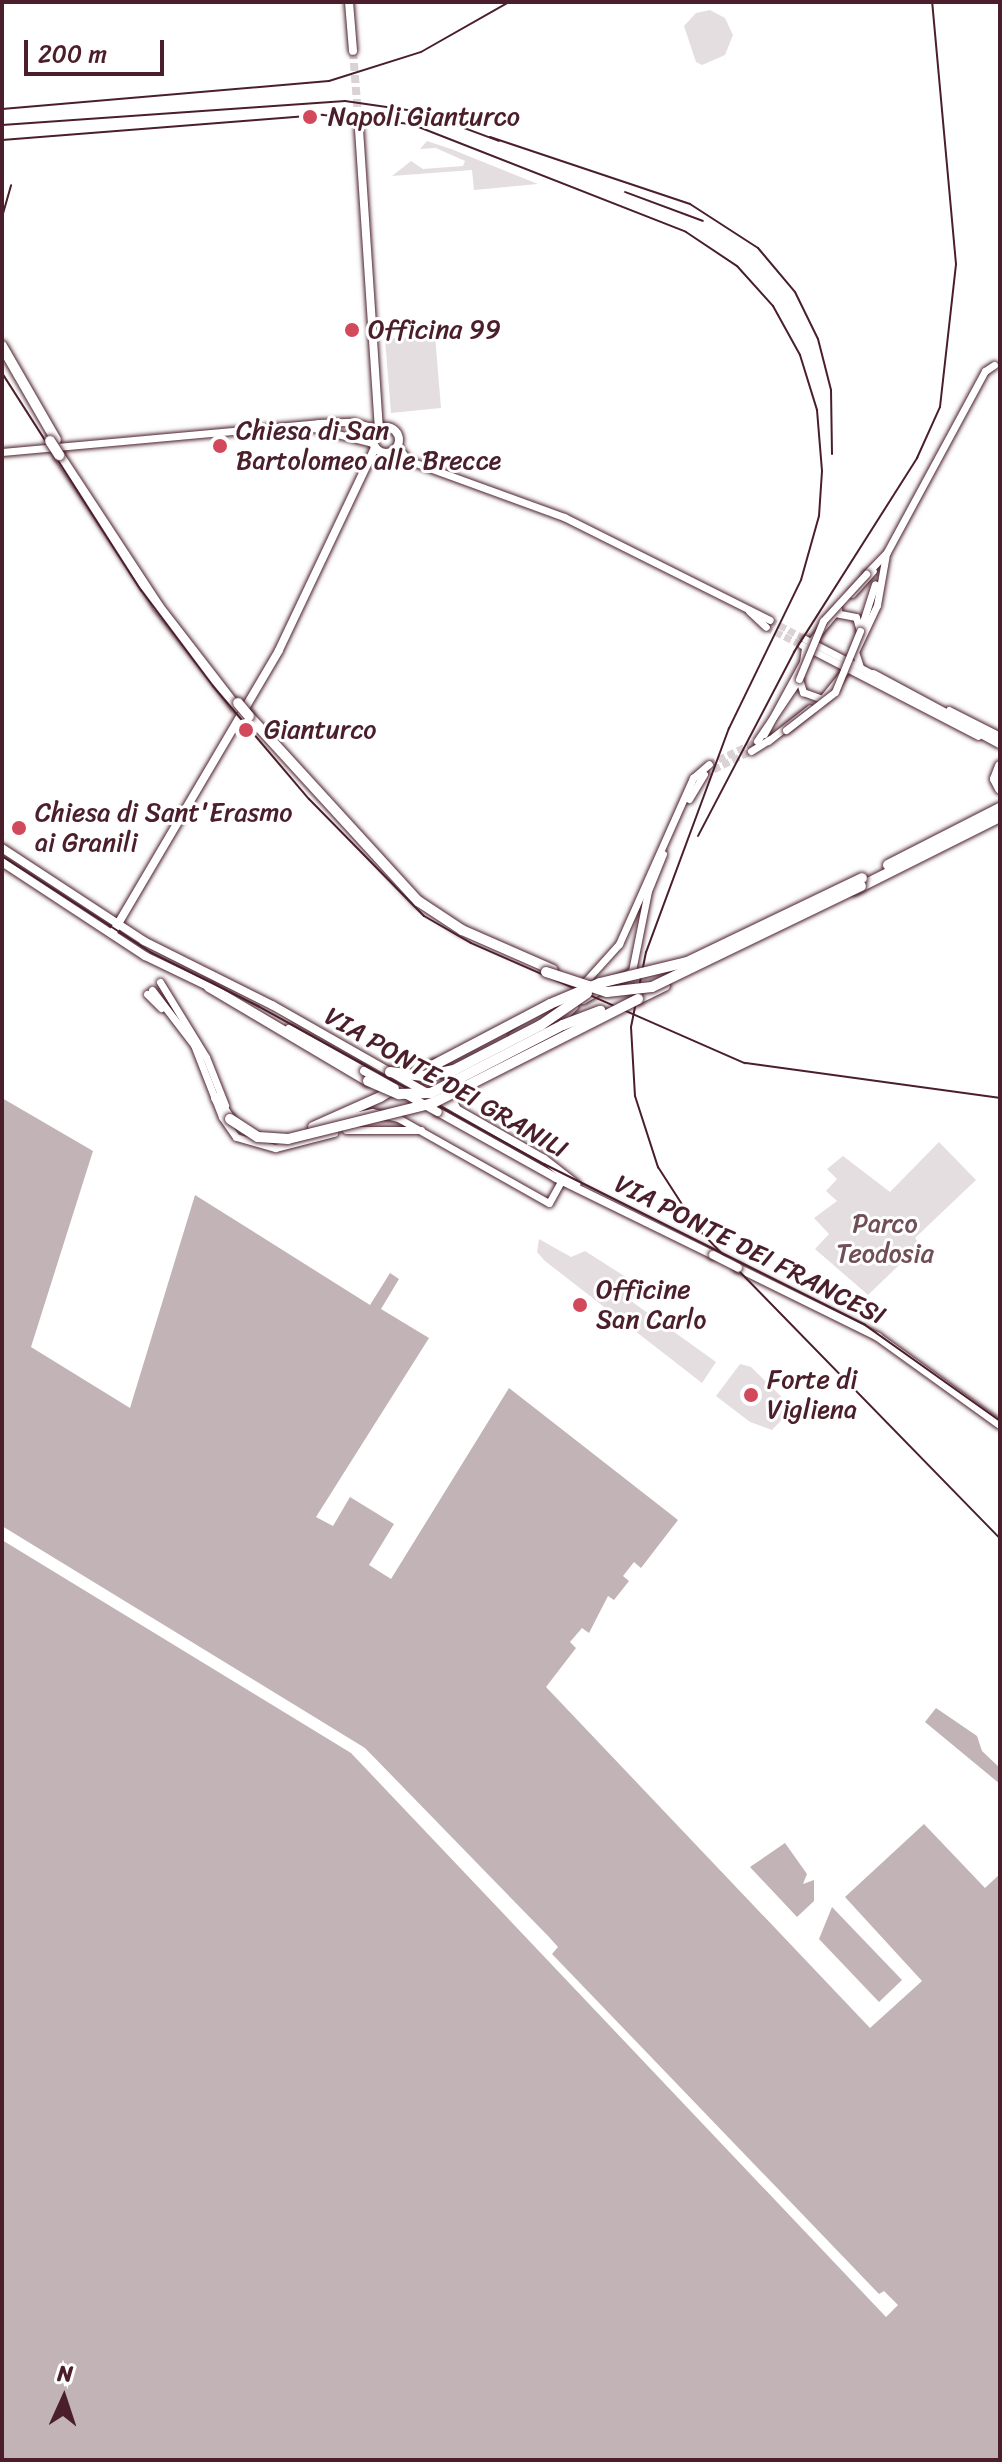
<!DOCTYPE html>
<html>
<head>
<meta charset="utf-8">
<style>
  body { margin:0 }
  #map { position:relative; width:1002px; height:2462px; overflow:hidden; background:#fff; font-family:Sriracha,sans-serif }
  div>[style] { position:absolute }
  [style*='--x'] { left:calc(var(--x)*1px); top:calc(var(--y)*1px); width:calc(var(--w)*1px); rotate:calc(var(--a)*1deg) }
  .green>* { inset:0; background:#e5dee0 }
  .water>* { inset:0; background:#c1b3b6 }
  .pier>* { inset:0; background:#fff }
  .secondary-tunnel>* { height:7px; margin-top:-3.5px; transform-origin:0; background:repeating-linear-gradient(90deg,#dbd2d5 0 7px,transparent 0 10.5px) }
  .primary-tunnel>* { height:8px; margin-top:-4px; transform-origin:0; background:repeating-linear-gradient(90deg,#dbd2d5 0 8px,transparent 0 12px) }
  .roads { filter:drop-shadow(0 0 2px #4a1f2b) drop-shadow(0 0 2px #4a1f2b) }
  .secondary>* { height:7px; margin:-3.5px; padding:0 3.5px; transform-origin:3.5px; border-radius:3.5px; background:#fff }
  .primary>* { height:8px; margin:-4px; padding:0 4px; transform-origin:4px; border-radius:4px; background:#fff }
  .primary>.ring { margin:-4px; padding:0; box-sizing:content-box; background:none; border:8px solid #fff; border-radius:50% }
  .highway>* { height:10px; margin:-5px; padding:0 5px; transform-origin:5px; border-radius:5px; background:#fff }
  .tram>* { height:2px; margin:-1px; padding:0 1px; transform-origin:1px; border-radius:1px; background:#4a1f2b }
  .rail>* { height:2px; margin:-1px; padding:0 1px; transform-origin:1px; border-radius:1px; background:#4a1f2b }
  .bridges { filter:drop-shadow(0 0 2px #4a1f2b) drop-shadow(0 0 2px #4a1f2b) }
  .secondary-bridge>* { height:7px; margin:-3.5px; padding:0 3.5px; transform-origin:3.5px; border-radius:3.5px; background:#fff }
  .primary-bridge>* { height:8px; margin:-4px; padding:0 4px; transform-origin:4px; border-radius:4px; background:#fff }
  .highway-bridge>* { height:10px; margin:-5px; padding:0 5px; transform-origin:5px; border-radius:5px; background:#fff }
  .dots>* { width:22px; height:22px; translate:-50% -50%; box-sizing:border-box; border:4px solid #fff; border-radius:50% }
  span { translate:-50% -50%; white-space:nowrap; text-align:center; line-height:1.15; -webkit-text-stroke:6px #fff; paint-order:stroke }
  .poi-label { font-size:26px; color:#4a1f2b }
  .left { translate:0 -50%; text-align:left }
  .street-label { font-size:26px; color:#4a1f2b }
  .park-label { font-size:26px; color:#714f58 }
  .frame { position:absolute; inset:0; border:4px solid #4a1f2b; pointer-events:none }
  .north { position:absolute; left:24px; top:2358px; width:80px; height:80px; -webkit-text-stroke:6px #fff; paint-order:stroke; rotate:3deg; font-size:22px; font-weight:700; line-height:32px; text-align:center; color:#4a1f2b }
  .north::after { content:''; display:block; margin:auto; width:28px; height:36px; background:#4a1f2b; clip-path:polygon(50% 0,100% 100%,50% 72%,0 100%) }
  .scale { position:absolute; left:24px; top:40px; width:140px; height:36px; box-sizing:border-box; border:4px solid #4a1f2b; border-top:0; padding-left:10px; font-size:24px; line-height:28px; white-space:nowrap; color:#4a1f2b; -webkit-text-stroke:6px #fff; paint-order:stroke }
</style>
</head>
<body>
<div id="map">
  <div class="green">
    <i style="clip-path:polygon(710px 10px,725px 18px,733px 35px,725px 55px,702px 65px,696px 62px,684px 26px,696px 13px)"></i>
    <i style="clip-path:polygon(427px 141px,451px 149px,538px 184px,474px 190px,472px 170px,392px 176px,411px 161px,423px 169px,463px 166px,465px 161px,436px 148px,420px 149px)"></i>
    <i style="clip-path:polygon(435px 335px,441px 408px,391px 413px,385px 339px)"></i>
    <i style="clip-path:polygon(939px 1142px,976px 1180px,915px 1238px,920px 1245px,868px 1295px,815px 1249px,829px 1234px,814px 1218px,837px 1201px,826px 1191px,837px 1179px,827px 1169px,843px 1156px,890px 1192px)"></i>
    <i style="clip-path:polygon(539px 1239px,571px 1257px,585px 1251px,640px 1286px,631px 1301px,716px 1362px,702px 1383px,545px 1261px,537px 1252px)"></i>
    <i style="clip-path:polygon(740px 1364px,751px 1367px,793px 1408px,772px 1430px,750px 1422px,716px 1396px)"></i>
  </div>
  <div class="water">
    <i style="clip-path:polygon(2px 1098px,93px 1151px,31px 1347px,130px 1408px,195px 1195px,370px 1305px,390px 1273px,399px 1279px,381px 1309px,429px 1338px,316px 1517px,333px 1526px,350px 1497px,394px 1524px,369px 1565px,391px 1579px,509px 1388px,678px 1520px,641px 1568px,634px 1562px,623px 1576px,629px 1581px,614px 1600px,608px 1596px,589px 1633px,582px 1628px,570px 1642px,576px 1648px,546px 1687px,870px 2028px,922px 1981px,845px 1897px,924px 1824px,985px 1888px,1000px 1874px,1000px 2460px,2px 2460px)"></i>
    <i style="clip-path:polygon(936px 1708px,977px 1736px,982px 1751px,1000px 1768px,1000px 1784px,925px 1722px)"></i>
    <i style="clip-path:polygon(785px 1843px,807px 1874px,803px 1884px,814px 1880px,814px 1901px,797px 1917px,750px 1867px)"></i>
    <i style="clip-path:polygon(832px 1907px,902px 1980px,879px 2002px,819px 1939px)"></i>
  </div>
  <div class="pier">
    <i style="clip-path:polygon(2px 1526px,365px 1748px,549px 1937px,558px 1947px,552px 1954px,879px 2294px,884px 2291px,898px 2305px,886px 2317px,351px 1753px,2px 1540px)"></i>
  </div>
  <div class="secondary-tunnel">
    <i style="--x:770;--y:620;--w:40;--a:28"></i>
    <i style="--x:766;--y:627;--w:40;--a:26.6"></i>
    <i style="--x:709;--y:764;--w:53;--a:-25.6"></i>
    <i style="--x:704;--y:774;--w:52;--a:-26.1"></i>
  </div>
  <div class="primary-tunnel">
    <i style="--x:353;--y:51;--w:78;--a:85.6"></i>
  </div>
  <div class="roads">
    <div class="secondary">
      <i style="--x:310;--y:427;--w:65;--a:14.3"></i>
      <i style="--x:397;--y:446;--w:13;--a:51"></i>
      <i style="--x:2;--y:452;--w:317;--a:-5.2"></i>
      <i style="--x:318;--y:423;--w:36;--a:-2"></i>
      <i style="--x:354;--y:422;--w:26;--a:16"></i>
      <i style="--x:388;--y:453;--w:187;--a:20"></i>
      <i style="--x:564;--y:517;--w:230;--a:26.6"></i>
      <i style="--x:866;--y:574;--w:30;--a:-46"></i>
      <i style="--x:887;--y:552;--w:206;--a:-61.6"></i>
      <i style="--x:985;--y:371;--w:11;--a:-34"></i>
      <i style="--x:852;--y:594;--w:31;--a:-48"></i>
      <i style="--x:749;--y:611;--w:23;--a:43"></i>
      <i style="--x:835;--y:613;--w:21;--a:11"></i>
      <i style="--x:856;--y:617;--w:15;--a:74"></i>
      <i style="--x:860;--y:631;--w:49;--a:-72.3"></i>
      <i style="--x:805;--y:639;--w:80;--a:27.5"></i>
      <i style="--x:813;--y:639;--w:39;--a:-50"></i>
      <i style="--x:802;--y:645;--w:198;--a:27.3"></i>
      <i style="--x:860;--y:667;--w:16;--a:-108"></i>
      <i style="--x:855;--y:652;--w:52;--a:-64.9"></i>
      <i style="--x:877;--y:605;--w:52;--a:-80"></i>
      <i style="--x:799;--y:679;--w:14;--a:73"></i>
      <i style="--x:803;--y:692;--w:20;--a:20"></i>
      <i style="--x:823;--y:698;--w:35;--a:-51"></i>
      <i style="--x:949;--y:710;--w:57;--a:27"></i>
      <i style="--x:764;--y:734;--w:82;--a:-61.6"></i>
      <i style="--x:803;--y:662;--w:15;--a:-82"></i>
      <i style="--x:757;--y:741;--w:75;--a:-55.9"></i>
      <i style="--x:768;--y:741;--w:53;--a:-38.2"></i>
      <i style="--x:751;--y:751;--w:22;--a:-32"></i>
      <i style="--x:689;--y:799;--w:29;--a:-59"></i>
      <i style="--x:160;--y:982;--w:88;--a:58.5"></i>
      <i style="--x:206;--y:1057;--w:52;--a:68.4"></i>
      <i style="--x:583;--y:984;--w:54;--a:-48"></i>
      <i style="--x:619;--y:944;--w:182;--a:-66"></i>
      <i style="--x:693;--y:778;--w:21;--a:-41"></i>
      <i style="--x:152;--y:990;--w:69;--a:52.6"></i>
      <i style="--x:194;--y:1045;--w:77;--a:68.7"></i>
      <i style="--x:222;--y:1117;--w:24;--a:55"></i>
      <i style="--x:236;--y:1137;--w:41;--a:15.8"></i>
      <i style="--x:275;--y:1148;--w:61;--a:-14.3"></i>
      <i style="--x:147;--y:994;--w:20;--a:45"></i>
      <i style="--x:583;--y:1000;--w:57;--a:-30.6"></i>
      <i style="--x:632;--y:971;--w:82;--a:-78.7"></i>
      <i style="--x:648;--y:891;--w:40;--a:-68"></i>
      <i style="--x:554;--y:1026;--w:28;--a:-44"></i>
      <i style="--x:512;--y:1035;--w:59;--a:-34"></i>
      <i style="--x:337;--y:1120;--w:36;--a:-13"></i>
      <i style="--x:372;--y:1112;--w:27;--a:13"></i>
      <i style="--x:398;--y:1118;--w:173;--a:29.4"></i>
      <i style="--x:549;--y:1203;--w:25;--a:-61"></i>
      <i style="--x:346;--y:1130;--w:75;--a:0"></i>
    </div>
    <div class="primary">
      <i style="--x:349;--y:2;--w:49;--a:85.3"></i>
      <i style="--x:359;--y:129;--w:301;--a:86.2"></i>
      <i class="ring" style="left:373px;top:427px;width:18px;height:18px"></i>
      <i style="--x:2;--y:848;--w:170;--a:33.2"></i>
      <i style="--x:144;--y:941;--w:143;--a:26.6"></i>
      <i style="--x:272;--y:1005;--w:136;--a:29.6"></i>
      <i style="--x:2;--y:862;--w:171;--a:33.3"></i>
      <i style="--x:145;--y:956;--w:76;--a:25.6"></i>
      <i style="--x:112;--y:934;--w:329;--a:-59.5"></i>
      <i style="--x:279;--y:650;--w:224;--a:-64.6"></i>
      <i style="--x:289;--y:1029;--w:86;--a:29.2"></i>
      <i style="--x:420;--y:1079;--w:25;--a:12"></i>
      <i style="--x:444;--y:1084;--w:28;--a:63"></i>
      <i style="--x:444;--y:1102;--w:115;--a:29.7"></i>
      <i style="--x:544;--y:1159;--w:41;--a:38"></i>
      <i style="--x:438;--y:1112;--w:135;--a:29.2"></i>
      <i style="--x:556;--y:1178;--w:175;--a:26.1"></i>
      <i style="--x:738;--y:1268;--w:156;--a:26.2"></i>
      <i style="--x:878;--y:1337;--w:150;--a:35.8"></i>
    </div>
    <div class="highway">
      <i style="--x:2;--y:346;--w:108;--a:60.1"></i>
      <i style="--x:59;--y:455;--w:181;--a:56.7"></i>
      <i style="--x:158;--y:606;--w:128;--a:52.3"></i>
      <i style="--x:873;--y:675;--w:144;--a:28.2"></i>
      <i style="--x:249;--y:716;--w:251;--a:47.6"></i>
      <i style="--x:418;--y:901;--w:53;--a:33.4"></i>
      <i style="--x:462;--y:930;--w:99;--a:23.7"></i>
      <i style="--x:1000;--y:766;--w:14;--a:111"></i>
      <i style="--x:995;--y:779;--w:11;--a:63"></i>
      <i style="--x:888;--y:865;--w:126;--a:-27"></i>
      <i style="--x:854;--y:890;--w:163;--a:-26.6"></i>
      <i style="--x:209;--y:987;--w:185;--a:30.6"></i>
      <i style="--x:638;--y:999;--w:30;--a:-26"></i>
      <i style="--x:216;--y:1098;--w:25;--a:56"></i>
      <i style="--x:313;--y:1127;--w:73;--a:-24.1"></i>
      <i style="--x:380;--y:1097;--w:63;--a:-30.7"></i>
    </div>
  </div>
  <div class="tram">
    <i style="--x:2;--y:856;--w:179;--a:32.9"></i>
    <i style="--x:152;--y:953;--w:119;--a:26.6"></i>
    <i style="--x:258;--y:1006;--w:327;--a:28.9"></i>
    <i style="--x:544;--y:1164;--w:359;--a:26.6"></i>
    <i style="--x:865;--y:1325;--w:166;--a:35.4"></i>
  </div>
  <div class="rail">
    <i style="--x:2;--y:109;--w:328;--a:-4.9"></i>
    <i style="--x:329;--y:81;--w:96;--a:-17.5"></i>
    <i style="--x:421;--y:52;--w:101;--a:-29.6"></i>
    <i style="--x:2;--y:125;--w:344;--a:-4"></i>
    <i style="--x:345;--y:101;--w:77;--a:8.2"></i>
    <i style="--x:421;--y:112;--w:83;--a:20.4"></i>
    <i style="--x:490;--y:137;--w:211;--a:18.5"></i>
    <i style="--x:690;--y:204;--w:81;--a:32.9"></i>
    <i style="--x:758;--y:248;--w:57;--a:49.9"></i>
    <i style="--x:795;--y:292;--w:52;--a:63.9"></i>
    <i style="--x:818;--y:339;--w:53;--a:75.7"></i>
    <i style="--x:831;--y:390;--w:64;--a:89.1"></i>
    <i style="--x:2;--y:140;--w:322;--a:-4.5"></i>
    <i style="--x:323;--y:115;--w:88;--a:5.8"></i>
    <i style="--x:411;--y:124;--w:295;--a:21.4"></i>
    <i style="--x:686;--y:232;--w:61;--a:33.7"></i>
    <i style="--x:737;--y:266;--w:54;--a:48"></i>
    <i style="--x:773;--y:306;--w:56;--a:61.1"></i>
    <i style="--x:800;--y:355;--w:58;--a:72.8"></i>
    <i style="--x:817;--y:410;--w:61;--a:85.3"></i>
    <i style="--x:822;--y:471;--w:45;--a:93.8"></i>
    <i style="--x:819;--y:516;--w:66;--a:105.7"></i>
    <i style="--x:801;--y:580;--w:165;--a:115.9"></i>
    <i style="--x:729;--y:728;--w:239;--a:110.3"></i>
    <i style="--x:646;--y:952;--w:76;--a:101.3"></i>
    <i style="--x:631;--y:1027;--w:69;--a:86.7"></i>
    <i style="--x:635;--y:1096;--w:75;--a:72.1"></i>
    <i style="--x:658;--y:1167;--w:74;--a:57.2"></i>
    <i style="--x:698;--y:1229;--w:433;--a:45.7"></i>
    <i style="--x:625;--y:192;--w:83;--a:20.4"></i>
    <i style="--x:2;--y:217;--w:33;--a:-74"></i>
    <i style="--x:2;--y:373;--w:258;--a:57.4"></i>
    <i style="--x:141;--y:590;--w:120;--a:53.1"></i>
    <i style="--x:213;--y:686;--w:148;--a:49.7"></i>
    <i style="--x:309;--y:799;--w:164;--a:45.5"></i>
    <i style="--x:424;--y:916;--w:54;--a:29.9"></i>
    <i style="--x:471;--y:943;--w:299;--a:23.7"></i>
    <i style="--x:745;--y:1063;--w:257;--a:7.8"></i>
    <i style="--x:698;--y:836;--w:208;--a:-62.4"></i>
    <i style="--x:794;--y:652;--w:230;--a:-57.6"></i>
    <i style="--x:917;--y:458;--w:56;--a:-65.7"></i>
    <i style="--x:940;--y:407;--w:144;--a:-83.6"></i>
    <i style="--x:956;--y:264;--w:263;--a:-95.2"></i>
  </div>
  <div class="bridges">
    <div class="secondary-bridge">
      <i style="--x:799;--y:679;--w:63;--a:-67.5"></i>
      <i style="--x:823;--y:621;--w:64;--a:-47.5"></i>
      <i style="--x:786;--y:730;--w:62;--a:-37.8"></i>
      <i style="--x:835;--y:692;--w:66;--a:-67.7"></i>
    </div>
    <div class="primary-bridge">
      <i style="--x:364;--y:1071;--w:35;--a:29"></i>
      <i style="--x:392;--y:1073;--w:43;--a:29.6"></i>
      <i style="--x:407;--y:1095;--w:35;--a:29"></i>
      <i style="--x:713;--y:1255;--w:28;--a:27"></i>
    </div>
    <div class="highway-bridge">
      <i style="--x:50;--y:441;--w:17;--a:57"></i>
      <i style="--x:238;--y:703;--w:17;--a:50"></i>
      <i style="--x:546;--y:972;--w:64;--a:18.2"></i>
      <i style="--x:607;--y:992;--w:45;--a:-6.3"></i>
      <i style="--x:652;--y:987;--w:232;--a:-25.8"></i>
      <i style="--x:434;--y:1065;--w:131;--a:-27.7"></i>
      <i style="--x:550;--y:1004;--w:54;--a:-22.8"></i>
      <i style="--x:600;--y:983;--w:89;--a:-13.6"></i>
      <i style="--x:687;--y:962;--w:194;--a:-25.6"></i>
      <i style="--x:390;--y:1072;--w:33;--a:7"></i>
      <i style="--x:423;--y:1076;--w:32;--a:-11"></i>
      <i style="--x:454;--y:1070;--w:98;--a:-27.3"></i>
      <i style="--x:541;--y:1025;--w:56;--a:-34.8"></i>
      <i style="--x:368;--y:1081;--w:34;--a:23"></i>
      <i style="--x:399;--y:1094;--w:32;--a:-2"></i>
      <i style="--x:431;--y:1093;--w:148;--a:-27.3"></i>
      <i style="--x:563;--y:1025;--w:40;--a:-21"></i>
      <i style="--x:230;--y:1119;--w:33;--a:33"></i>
      <i style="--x:258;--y:1137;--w:30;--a:4"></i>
      <i style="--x:288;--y:1139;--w:149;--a:-13.9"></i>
      <i style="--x:433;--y:1103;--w:230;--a:-26.9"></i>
    </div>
  </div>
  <div class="dots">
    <i style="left:310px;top:117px;background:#d1495b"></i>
    <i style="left:352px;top:330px;background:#d1495b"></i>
    <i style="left:220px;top:446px;background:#d1495b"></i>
    <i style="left:246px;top:730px;background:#d1495b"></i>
    <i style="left:19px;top:828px;background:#d1495b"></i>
    <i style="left:580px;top:1305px;background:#d1495b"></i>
    <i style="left:751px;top:1395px;background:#d1495b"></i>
  </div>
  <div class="poi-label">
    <span class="left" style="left:328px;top:117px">Napoli Gianturco</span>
    <span class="left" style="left:368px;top:330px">Officina 99</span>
    <span class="left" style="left:236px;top:446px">Chiesa di San<br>Bartolomeo alle Brecce</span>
    <span class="left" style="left:264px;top:730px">Gianturco</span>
    <span class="left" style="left:35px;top:828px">Chiesa di Sant'Erasmo<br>ai Granili</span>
    <span class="left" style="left:596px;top:1305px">Officine<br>San Carlo</span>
    <span class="left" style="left:767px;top:1395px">Forte di<br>Vigliena</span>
  </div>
  <div class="street-label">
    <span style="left:446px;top:1083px;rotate:30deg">VIA PONTE DEI GRANILI</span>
    <span style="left:750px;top:1250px;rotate:27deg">VIA PONTE DEI FRANCESI</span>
  </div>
  <div class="park-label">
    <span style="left:885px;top:1239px">Parco<br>Teodosia</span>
  </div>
  <div class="frame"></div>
  <div class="north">N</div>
  <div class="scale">200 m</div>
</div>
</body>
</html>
